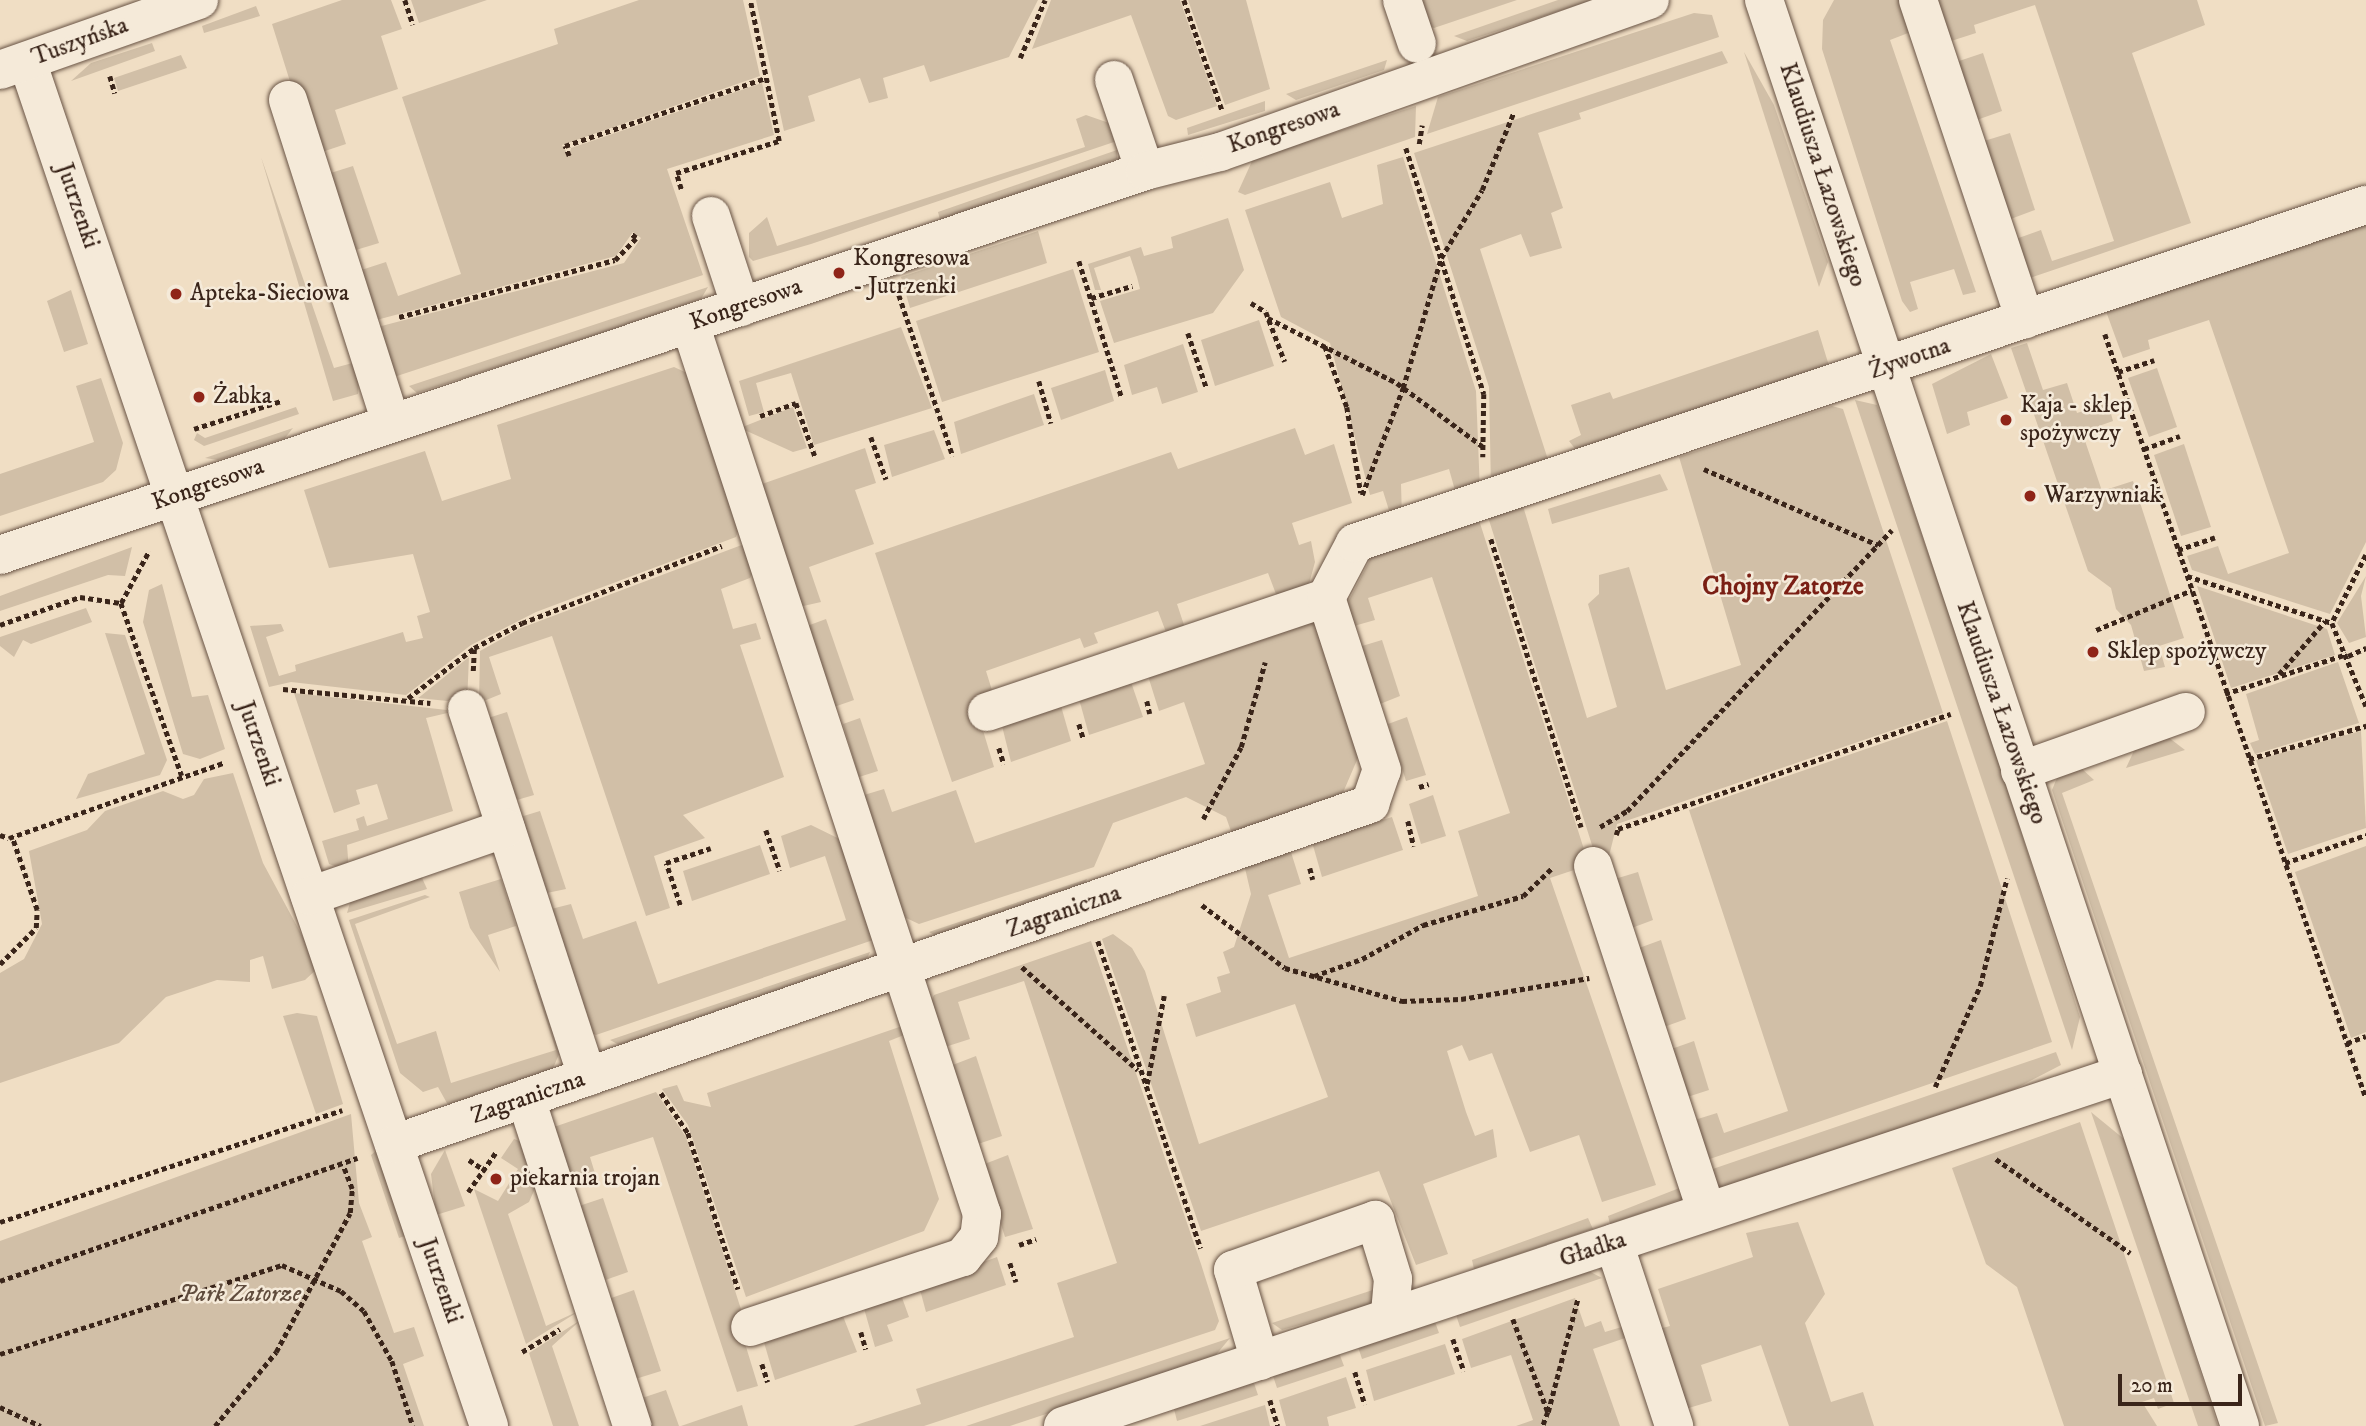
<!DOCTYPE html>
<html>
<head>
<meta charset="utf-8">
<style>
  body { margin:0 }
  #map { position:relative; width:2366px; height:1426px; overflow:hidden; background:#f0dec4; font-family:"IM FELL DW Pica",serif }
  div>[style] { position:absolute }
  [style*='--x'] { left:calc(var(--x)*1px); top:calc(var(--y)*1px); width:calc(var(--w)*1px); rotate:calc(var(--a)*1deg) }
  .green>* { inset:0; background:#d1bfa7 }
  .path>* { height:4.5px; margin-top:-2.25px; transform-origin:0; background:repeating-linear-gradient(90deg,#3a251a 0 5px,transparent 0 8.5px) }
  .roads { filter:drop-shadow(0 0 2px #685344) drop-shadow(0 0 2px #685344) }
  .minor>* { height:38px; margin:-19px; padding:0 19px; transform-origin:19px; border-radius:19px; background:#f5ead9 }
  .dots>* { width:19px; height:19px; translate:-50% -50%; box-sizing:border-box; border:4px solid #f5ead9; border-radius:50% }
  span { translate:-50% -50%; white-space:nowrap; text-align:center; line-height:1.15; -webkit-text-stroke:5px #f5ead9; paint-order:stroke }
  .street-label { font-size:24px; color:#3a251a }
  .poi-label { font-size:24px; color:#3a251a }
  .left { translate:0 -50%; text-align:left }
  .park-label { font-size:24px; color:#604c3d; font-style:italic }
  .neighbourhood-label { font-size:26px; color:#7a1f14; font-weight:700 }
  .scale { position:absolute; left:2118px; top:1374px; width:124px; height:32px; box-sizing:border-box; border:4px solid #3a251a; border-top:0; padding-left:9px; font-size:21px; line-height:24px; white-space:nowrap; color:#3a251a; -webkit-text-stroke:5px #f5ead9; paint-order:stroke }
</style>
</head>
<body>
<div id="map">
  <div class="green">
    <i style="clip-path:polygon(342px 0,391px 0,402px 29px,381px 36px,398px 89px,335px 110px,346px 144px,313px 155px,272px 24px)"></i>
    <i style="clip-path:polygon(411px 0,487px 0,419px 23px)"></i>
    <i style="clip-path:polygon(639px 0,743px 0,760px 76px,562px 145px,569px 156px,571px 148px,762px 83px,774px 135px,667px 169px,703px 275px,397px 376px,383px 366px,370px 329px,624px 263px,641px 238px,633px 232px,616px 256px,369px 322px,352px 273px,386px 262px,398px 296px,461px 274px,402px 97px,558px 44px,554px 29px)"></i>
    <i style="clip-path:polygon(756px 0,1038px 0,1009px 57px,930px 82px,924px 65px,883px 78px,888px 98px,869px 103px,860px 78px,808px 96px,815px 121px,784px 131px)"></i>
    <i style="clip-path:polygon(1051px 0,1180px 0,1217px 106px,1176px 120px,1168px 116px,1131px 15px,1032px 49px)"></i>
    <i style="clip-path:polygon(1188px 0,1246px 0,1270px 89px,1225px 105px)"></i>
    <i style="clip-path:polygon(1415px 0,1517px 0,1434px 28px,1422px 23px)"></i>
    <i style="clip-path:polygon(1558px 0,1593px 0,1467px 41px,1454px 36px)"></i>
    <i style="clip-path:polygon(1834px 0,1903px 0,1916px 30px,1890px 40px,1976px 292px,1963px 295px,1954px 269px,1910px 282px,1918px 309px,1910px 312px,1902px 301px,1822px 49px,1823px 20px)"></i>
    <i style="clip-path:polygon(1935px 0,2197px 0,2205px 25px,2132px 53px,2191px 223px,2027px 279px,2013px 240px,2041px 230px,2052px 261px,2114px 241px,2035px 5px,1974px 25px,1976px 33px,1948px 42px)"></i>
    <i style="clip-path:polygon(256px 6px,260px 16px,204px 33px,202px 26px)"></i>
    <i style="clip-path:polygon(1694px 13px,1712px 15px,1719px 37px,1427px 134px,1438px 97px)"></i>
    <i style="clip-path:polygon(152px 43px,155px 51px,71px 81px,91px 63px)"></i>
    <i style="clip-path:polygon(1722px 51px,1728px 63px,1579px 113px,1581px 119px,1538px 133px,1563px 208px,1551px 213px,1562px 248px,1530px 257px,1521px 234px,1480px 249px,1551px 469px,1491px 488px,1489px 387px,1414px 153px)"></i>
    <i style="clip-path:polygon(1744px 52px,1774px 105px,1828px 262px,1819px 287px)"></i>
    <i style="clip-path:polygon(1983px 53px,2002px 111px,1974px 121px,1956px 62px)"></i>
    <i style="clip-path:polygon(181px 55px,187px 68px,118px 91px,114px 78px)"></i>
    <i style="clip-path:polygon(1387px 60px,1384px 70px,1296px 100px,1286px 94px)"></i>
    <i style="clip-path:polygon(1265px 101px,1265px 111px,1188px 135px,1187px 128px)"></i>
    <i style="clip-path:polygon(1416px 106px,1415px 137px,1245px 195px,1238px 192px,1253px 159px)"></i>
    <i style="clip-path:polygon(1086px 115px,1112px 124px,1117px 141px,811px 244px,753px 261px,749px 257px,749px 233px,767px 217px,777px 246px,1085px 147px,1076px 119px)"></i>
    <i style="clip-path:polygon(2010px 133px,2035px 210px,2008px 220px,1981px 142px)"></i>
    <i style="clip-path:polygon(1117px 150px,1117px 159px,940px 220px,938px 212px)"></i>
    <i style="clip-path:polygon(261px 157px,334px 368px,360px 361px,358px 394px,333px 401px)"></i>
    <i style="clip-path:polygon(1403px 157px,1476px 391px,1480px 492px,1458px 501px,1449px 469px,1401px 484px,1402px 517px,1392px 520px,1383px 491px,1370px 495px,1330px 343px,1281px 317px,1245px 210px,1330px 182px,1342px 218px,1383px 204px,1377px 165px)"></i>
    <i style="clip-path:polygon(353px 166px,379px 243px,346px 253px,321px 176px)"></i>
    <i style="clip-path:polygon(2366px 215px,2366px 542px,2330px 614px,2192px 570px,2187px 556px,2218px 546px,2228px 574px,2289px 553px,2209px 320px,2148px 340px,2150px 349px,2123px 358px,2103px 303px)"></i>
    <i style="clip-path:polygon(1228px 218px,1244px 270px,1213px 313px,1114px 343px,1100px 301px,1140px 289px,1137px 277px,1130px 256px,1094px 268px,1101px 290px,1095px 290px,1088px 264px,1141px 247px,1144px 256px,1173px 248px,1171px 237px)"></i>
    <i style="clip-path:polygon(1038px 231px,1047px 263px,910px 308px,901px 277px)"></i>
    <i style="clip-path:polygon(1073px 269px,1099px 352px,942px 402px,916px 321px)"></i>
    <i style="clip-path:polygon(708px 287px,701px 299px,617px 328px,417px 393px,409px 386px)"></i>
    <i style="clip-path:polygon(71px 290px,88px 344px,64px 352px,47px 301px)"></i>
    <i style="clip-path:polygon(1259px 320px,1274px 366px,1215px 386px,1201px 340px)"></i>
    <i style="clip-path:polygon(901px 327px,932px 408px,814px 445px,791px 373px,756px 383px,764px 412px,749px 416px,739px 381px)"></i>
    <i style="clip-path:polygon(1818px 330px,1830px 369px,1576px 450px,1569px 441px,1581px 435px,1571px 405px,1610px 392px,1613px 399px)"></i>
    <i style="clip-path:polygon(2027px 343px,2043px 390px,2067px 383px,2077px 413px,2108px 403px,2113px 421px,2082px 432px,2102px 491px,2133px 481px,2184px 638px,2159px 646px,2165px 667px,2144px 671px,2131px 625px,2116px 609px,2111px 588px,2088px 571px,2011px 348px)"></i>
    <i style="clip-path:polygon(1183px 344px,1198px 392px,1162px 404px,1157px 387px,1132px 395px,1124px 365px)"></i>
    <i style="clip-path:polygon(1991px 354px,2008px 398px,1967px 412px,1970px 425px,1947px 434px,1932px 384px)"></i>
    <i style="clip-path:polygon(674px 367px,700px 379px,745px 511px,736px 537px,536px 612px,471px 645px,406px 695px,291px 682px,269px 687px,250px 626px,281px 624px,284px 631px,266px 637px,279px 676px,296px 671px,295px 665px,403px 632px,406px 642px,423px 638px,417px 616px,430px 612px,413px 554px,329px 568px,304px 490px,425px 451px,442px 501px,511px 479px,497px 425px)"></i>
    <i style="clip-path:polygon(2157px 368px,2177px 427px,2149px 437px,2128px 378px)"></i>
    <i style="clip-path:polygon(1105px 370px,1114px 401px,1061px 420px,1051px 388px)"></i>
    <i style="clip-path:polygon(101px 378px,123px 443px,116px 470px,103px 482px,0 516px,0 474px,94px 442px,76px 386px)"></i>
    <i style="clip-path:polygon(1034px 394px,1044px 425px,961px 454px,954px 422px)"></i>
    <i style="clip-path:polygon(1855px 400px,1877px 405px,1984px 716px,2080px 1017px,2072px 1050px)"></i>
    <i style="clip-path:polygon(1832px 406px,1843px 409px,1943px 713px,1617px 824px,1608px 860px,1598px 864px,1488px 517px,1523px 506px,1587px 718px,1617px 707px,1588px 604px,1599px 594px,1599px 575px,1629px 567px,1666px 690px,1741px 665px,1679px 457px)"></i>
    <i style="clip-path:polygon(296px 407px,299px 414px,204px 446px,194px 440px,197px 433px,205px 438px)"></i>
    <i style="clip-path:polygon(793px 407px,807px 448px,793px 452px,740px 428px)"></i>
    <i style="clip-path:polygon(293px 428px,285px 438px,218px 460px,205px 458px)"></i>
    <i style="clip-path:polygon(1295px 428px,1305px 455px,1334px 444px,1352px 503px,1292px 523px,1299px 545px,1311px 541px,1315px 562px,1306px 595px,1279px 602px,1268px 573px,1177px 604px,1187px 634px,1169px 640px,1158px 611px,1094px 633px,1098px 643px,1084px 648px,1080px 638px,986px 671px,995px 700px,976px 707px,994px 767px,952px 782px,875px 553px,1171px 452px,1178px 469px)"></i>
    <i style="clip-path:polygon(934px 430px,945px 459px,892px 477px,884px 445px)"></i>
    <i style="clip-path:polygon(2184px 444px,2211px 527px,2181px 536px,2154px 455px)"></i>
    <i style="clip-path:polygon(865px 448px,876px 483px,855px 490px,874px 544px,809px 567px,821px 602px,799px 607px,762px 484px)"></i>
    <i style="clip-path:polygon(1660px 474px,1668px 490px,1552px 524px,1548px 509px)"></i>
    <i style="clip-path:polygon(1479px 520px,1589px 865px,1550px 878px,1656px 1185px,1602px 1202px,1579px 1135px,1530px 1152px,1492px 1053px,1469px 1061px,1462px 1045px,1447px 1051px,1466px 1112px,1475px 1136px,1493px 1129px,1497px 1157px,1423px 1184px,1448px 1254px,1416px 1265px,1379px 1171px,1201px 1231px,1102px 939px,1113px 934px,1132px 948px,1145px 971px,1199px 1144px,1328px 1097px,1295px 1004px,1196px 1037px,1186px 1004px,1221px 992px,1217px 977px,1230px 973px,1223px 952px,1234px 947px,1251px 894px,1244px 864px,1290px 849px,1301px 884px,1268px 895px,1289px 958px,1478px 896px,1458px 831px,1510px 813px,1432px 577px,1368px 598px,1375px 620px,1354px 626px,1347px 604px,1372px 556px)"></i>
    <i style="clip-path:polygon(755px 540px,762px 557px,750px 578px,721px 589px,733px 629px,756px 623px,761px 639px,740px 645px,784px 777px,683px 815px,705px 838px,654px 856px,670px 908px,646px 916px,552px 636px,489px 657px,501px 694px,479px 703px,480px 651px,521px 628px)"></i>
    <i style="clip-path:polygon(132px 547px,125px 576px,108px 575px,0 611px,0 596px)"></i>
    <i style="clip-path:polygon(2366px 576px,2361px 596px,2366px 637px,2349px 643px,2337px 623px)"></i>
    <i style="clip-path:polygon(162px 584px,192px 697px,208px 695px,225px 749px,200px 759px,183px 754px,143px 622px,149px 590px)"></i>
    <i style="clip-path:polygon(2197px 586px,2327px 629px,2335px 655px,2231px 688px)"></i>
    <i style="clip-path:polygon(86px 608px,92px 622px,31px 644px,23px 640px,14px 657px,0 646px,0 637px)"></i>
    <i style="clip-path:polygon(1319px 618px,1363px 746px,1339px 802px,1233px 837px,1226px 817px,1186px 797px,1113px 823px,1094px 867px,919px 924px,904px 917px,864px 795px,884px 789px,892px 812px,956px 790px,975px 843px,1205px 764px,1184px 702px,1159px 711px,1148px 676px)"></i>
    <i style="clip-path:polygon(826px 619px,854px 700px,834px 707px,807px 626px)"></i>
    <i style="clip-path:polygon(105px 633px,125px 635px,167px 760px,160px 775px,76px 799px,88px 774px,145px 754px)"></i>
    <i style="clip-path:polygon(1382px 640px,1400px 696px,1380px 704px,1362px 646px)"></i>
    <i style="clip-path:polygon(469px 657px,467px 703px,418px 698px,422px 695px)"></i>
    <i style="clip-path:polygon(2338px 662px,2359px 723px,2255px 754px,2250px 743px,2259px 740px,2246px 694px)"></i>
    <i style="clip-path:polygon(1131px 682px,1143px 717px,1089px 735px,1079px 699px)"></i>
    <i style="clip-path:polygon(294px 693px,456px 711px,426px 718px,453px 811px,347px 845px,349px 871px,329px 864px,322px 841px,359px 830px,356px 819px,364px 816px,367px 826px,388px 819px,377px 784px,356px 790px,360px 804px,334px 813px)"></i>
    <i style="clip-path:polygon(1061px 706px,1071px 741px,1011px 762px,1002px 726px)"></i>
    <i style="clip-path:polygon(507px 712px,534px 795px,510px 802px,485px 719px)"></i>
    <i style="clip-path:polygon(1407px 717px,1426px 775px,1406px 781px,1388px 724px)"></i>
    <i style="clip-path:polygon(860px 718px,878px 771px,859px 777px,843px 724px)"></i>
    <i style="clip-path:polygon(1947px 721px,2052px 1042px,1698px 1163px,1685px 1123px,1717px 1113px,1724px 1133px,1788px 1111px,1689px 810px)"></i>
    <i style="clip-path:polygon(2361px 731px,2366px 828px,2288px 854px,2256px 760px)"></i>
    <i style="clip-path:polygon(2168px 737px,2185px 750px,2126px 768px,2138px 742px)"></i>
    <i style="clip-path:polygon(2061px 768px,2081px 768px,2094px 780px,2062px 793px,2278px 1423px,2265px 1426px,2052px 790px)"></i>
    <i style="clip-path:polygon(233px 773px,263px 863px,319px 967px,305px 980px,272px 989px,263px 956px,250px 960px,250px 982px,217px 980px,166px 997px,119px 1043px,0 1083px,0 973px,24px 959px,42px 924px,29px 851px,87px 830px,105px 811px,163px 791px,183px 799px,194px 795px,204px 779px)"></i>
    <i style="clip-path:polygon(1433px 795px,1446px 836px,1421px 844px,1409px 804px)"></i>
    <i style="clip-path:polygon(540px 811px,566px 889px,542px 894px,517px 818px)"></i>
    <i style="clip-path:polygon(1392px 817px,1403px 850px,1322px 877px,1312px 842px)"></i>
    <i style="clip-path:polygon(811px 825px,860px 849px,876px 939px,596px 1035px,584px 1029px,547px 910px,571px 904px,583px 939px,636px 921px,658px 984px,846px 920px,825px 856px,790px 868px,781px 836px)"></i>
    <i style="clip-path:polygon(760px 845px,770px 874px,692px 901px,683px 871px)"></i>
    <i style="clip-path:polygon(2366px 846px,2366px 1032px,2351px 1038px,2295px 872px)"></i>
    <i style="clip-path:polygon(419px 871px,427px 889px,347px 913px,353px 892px)"></i>
    <i style="clip-path:polygon(1638px 872px,1653px 920px,1621px 932px,1605px 882px)"></i>
    <i style="clip-path:polygon(501px 879px,516px 926px,488px 935px,500px 972px,470px 928px,459px 892px)"></i>
    <i style="clip-path:polygon(1087px 879px,1082px 891px,941px 939px,929px 932px)"></i>
    <i style="clip-path:polygon(425px 895px,430px 897px,355px 924px,397px 1044px,436px 1031px,451px 1083px,556px 1050px,533px 980px,546px 976px,566px 1037px,552px 1071px,448px 1105px,438px 1087px,423px 1092px,400px 1073px,349px 920px)"></i>
    <i style="clip-path:polygon(1661px 940px,1686px 1019px,1653px 1031px,1628px 952px)"></i>
    <i style="clip-path:polygon(1091px 941px,1201px 1264px,1219px 1321px,1215px 1330px,924px 1426px,853px 1426px,921px 1404px,916px 1389px,1074px 1337px,1057px 1283px,1117px 1263px,1024px 981px,958px 1002px,970px 1039px,945px 1047px,929px 1006px,934px 995px)"></i>
    <i style="clip-path:polygon(870px 952px,863px 967px,623px 1047px,610px 1040px)"></i>
    <i style="clip-path:polygon(297px 1013px,317px 1016px,343px 1104px,316px 1114px,283px 1016px)"></i>
    <i style="clip-path:polygon(911px 1023px,914px 1031px,889px 1041px,939px 1199px,924px 1231px,746px 1297px,688px 1125px,662px 1089px,677px 1085px,684px 1101px,711px 1107px,707px 1093px)"></i>
    <i style="clip-path:polygon(1694px 1041px,1709px 1090px,1678px 1100px,1663px 1052px)"></i>
    <i style="clip-path:polygon(2056px 1052px,2061px 1065px,2013px 1090px,1707px 1193px,1701px 1173px)"></i>
    <i style="clip-path:polygon(976px 1056px,1002px 1136px,975px 1145px,950px 1066px)"></i>
    <i style="clip-path:polygon(656px 1092px,686px 1137px,746px 1325px,740px 1327px,758px 1386px,737px 1392px,653px 1137px,590px 1157px,597px 1180px,567px 1190px,551px 1128px)"></i>
    <i style="clip-path:polygon(2091px 1112px,2124px 1139px,2218px 1426px,2198px 1426px)"></i>
    <i style="clip-path:polygon(351px 1114px,359px 1203px,372px 1237px,362px 1241px,394px 1333px,414px 1327px,424px 1356px,403px 1364px,424px 1426px,0 1426px,0 1241px)"></i>
    <i style="clip-path:polygon(2080px 1122px,2174px 1403px,2158px 1409px,2154px 1398px,2142px 1402px,2157px 1426px,2064px 1426px,2017px 1287px,1986px 1264px,1952px 1168px)"></i>
    <i style="clip-path:polygon(514px 1139px,525px 1143px,537px 1184px,529px 1202px,508px 1214px,546px 1326px,581px 1310px,526px 1344px,474px 1189px,498px 1201px,518px 1169px,501px 1158px)"></i>
    <i style="clip-path:polygon(377px 1150px,405px 1236px,399px 1238px,371px 1155px)"></i>
    <i style="clip-path:polygon(445px 1150px,465px 1206px,436px 1215px,431px 1174px)"></i>
    <i style="clip-path:polygon(1008px 1155px,1033px 1229px,1005px 1237px,982px 1165px)"></i>
    <i style="clip-path:polygon(1687px 1185px,1690px 1196px,1610px 1224px,1608px 1216px)"></i>
    <i style="clip-path:polygon(603px 1198px,628px 1272px,597px 1283px,573px 1208px)"></i>
    <i style="clip-path:polygon(1588px 1218px,1593px 1229px,1474px 1269px,1472px 1260px)"></i>
    <i style="clip-path:polygon(1798px 1222px,1825px 1294px,1805px 1323px,1831px 1402px,1863px 1392px,1874px 1426px,1789px 1426px,1761px 1345px,1701px 1365px,1712px 1401px,1682px 1410px,1655px 1330px,1670px 1326px,1658px 1289px,1753px 1257px,1746px 1233px)"></i>
    <i style="clip-path:polygon(997px 1257px,1006px 1285px,926px 1312px,919px 1286px)"></i>
    <i style="clip-path:polygon(1585px 1269px,1602px 1278px,1460px 1327px,1455px 1312px)"></i>
    <i style="clip-path:polygon(1382px 1287px,1379px 1302px,1282px 1330px,1272px 1323px)"></i>
    <i style="clip-path:polygon(634px 1290px,661px 1371px,629px 1381px,600px 1302px)"></i>
    <i style="clip-path:polygon(900px 1292px,909px 1317px,887px 1325px,893px 1341px,875px 1347px,863px 1305px)"></i>
    <i style="clip-path:polygon(1575px 1298px,1585px 1327px,1601px 1321px,1605px 1332px,1625px 1326px,1634px 1335px,1593px 1349px,1620px 1426px,1516px 1426px,1533px 1420px,1511px 1355px,1471px 1368px,1462px 1339px)"></i>
    <i style="clip-path:polygon(841px 1311px,857px 1352px,775px 1380px,763px 1339px)"></i>
    <i style="clip-path:polygon(582px 1319px,552px 1346px,579px 1426px,553px 1426px,529px 1353px)"></i>
    <i style="clip-path:polygon(1434px 1319px,1439px 1333px,1362px 1359px,1357px 1344px)"></i>
    <i style="clip-path:polygon(1230px 1338px,1215px 1356px,1055px 1411px,1010px 1426px,966px 1426px)"></i>
    <i style="clip-path:polygon(1445px 1344px,1455px 1374px,1374px 1401px,1366px 1370px)"></i>
    <i style="clip-path:polygon(1338px 1350px,1344px 1366px,1277px 1388px,1272px 1373px)"></i>
    <i style="clip-path:polygon(1346px 1377px,1356px 1408px,1327px 1417px,1329px 1426px,1286px 1426px,1279px 1400px)"></i>
    <i style="clip-path:polygon(1253px 1380px,1258px 1395px,1177px 1421px,1173px 1405px)"></i>
    <i style="clip-path:polygon(666px 1390px,679px 1426px,641px 1426px,633px 1401px)"></i>
    <i style="clip-path:polygon(742px 1405px,748px 1426px,681px 1426px)"></i>
    <i style="clip-path:polygon(1265px 1405px,1270px 1426px,1200px 1426px)"></i>
  </div>
  <div class="path">
    <i style="--x:405;--y:0;--w:26;--a:72"></i>
    <i style="--x:1184;--y:0;--w:116;--a:70.9"></i>
    <i style="--x:1020;--y:58;--w:63;--a:-66.7"></i>
    <i style="--x:110;--y:76;--w:18;--a:74"></i>
    <i style="--x:1419;--y:144;--w:19;--a:-81"></i>
    <i style="--x:1406;--y:148;--w:258;--a:72.4"></i>
    <i style="--x:1484;--y:394;--w:63;--a:90.9"></i>
    <i style="--x:569;--y:156;--w:11;--a:-112"></i>
    <i style="--x:565;--y:146;--w:212;--a:-18.7"></i>
    <i style="--x:681;--y:189;--w:17;--a:-107"></i>
    <i style="--x:676;--y:173;--w:108;--a:-17.3"></i>
    <i style="--x:779;--y:141;--w:144;--a:-101.6"></i>
    <i style="--x:1079;--y:261;--w:144;--a:72.6"></i>
    <i style="--x:899;--y:295;--w:170;--a:71.5"></i>
    <i style="--x:1091;--y:298;--w:43;--a:-16.3"></i>
    <i style="--x:1251;--y:303;--w:17;--a:31"></i>
    <i style="--x:1266;--y:312;--w:53;--a:69.2"></i>
    <i style="--x:399;--y:317;--w:223;--a:-14.8"></i>
    <i style="--x:615;--y:260;--w:30;--a:-46"></i>
    <i style="--x:636;--y:238;--w:6;--a:-141"></i>
    <i style="--x:1268;--y:318;--w:144;--a:26.7"></i>
    <i style="--x:1397;--y:383;--w:106;--a:36.5"></i>
    <i style="--x:1188;--y:333;--w:59;--a:71.3"></i>
    <i style="--x:2105;--y:334;--w:807;--a:71.14"></i>
    <i style="--x:1325;--y:346;--w:65;--a:70.2"></i>
    <i style="--x:1347;--y:407;--w:87;--a:80.8"></i>
    <i style="--x:2118;--y:372;--w:38;--a:-18"></i>
    <i style="--x:1039;--y:381;--w:44;--a:74.1"></i>
    <i style="--x:760;--y:416;--w:38;--a:-20"></i>
    <i style="--x:796;--y:403;--w:56;--a:70.3"></i>
    <i style="--x:194;--y:429;--w:91;--a:-17.8"></i>
    <i style="--x:871;--y:437;--w:45;--a:70.3"></i>
    <i style="--x:2144;--y:449;--w:38;--a:-20"></i>
    <i style="--x:1704;--y:469;--w:190;--a:23.6"></i>
    <i style="--x:1362;--y:495;--w:115;--a:-69"></i>
    <i style="--x:1403;--y:388;--w:135;--a:-73.7"></i>
    <i style="--x:1441;--y:258;--w:79;--a:-58.9"></i>
    <i style="--x:1482;--y:190;--w:82;--a:-67.8"></i>
    <i style="--x:1491;--y:539;--w:302;--a:72.6"></i>
    <i style="--x:2178;--y:550;--w:39;--a:-19"></i>
    <i style="--x:2366;--y:555;--w:76;--a:116.6"></i>
    <i style="--x:2332;--y:623;--w:90;--a:67.7"></i>
    <i style="--x:2187;--y:576;--w:152;--a:18"></i>
    <i style="--x:121;--y:603;--w:59;--a:-61.7"></i>
    <i style="--x:0;--y:625;--w:85;--a:-19.3"></i>
    <i style="--x:80;--y:597;--w:41;--a:8.3"></i>
    <i style="--x:121;--y:603;--w:183;--a:70.6"></i>
    <i style="--x:2096;--y:630;--w:104;--a:-22.6"></i>
    <i style="--x:2348;--y:656;--w:20;--a:-24"></i>
    <i style="--x:473;--y:671;--w:22;--a:-87"></i>
    <i style="--x:2279;--y:674;--w:70;--a:-49"></i>
    <i style="--x:283;--y:689;--w:148;--a:5.4"></i>
    <i style="--x:2225;--y:694;--w:128;--a:-18.2"></i>
    <i style="--x:408;--y:698;--w:83;--a:-37.1"></i>
    <i style="--x:474;--y:648;--w:54;--a:-27.5"></i>
    <i style="--x:522;--y:623;--w:214;--a:-21.1"></i>
    <i style="--x:1147;--y:701;--w:13;--a:77"></i>
    <i style="--x:1079;--y:724;--w:14;--a:73"></i>
    <i style="--x:999;--y:748;--w:17;--a:73"></i>
    <i style="--x:2249;--y:759;--w:122;--a:-15.8"></i>
    <i style="--x:1419;--y:787;--w:10;--a:-17"></i>
    <i style="--x:1203;--y:819;--w:81;--a:-62.2"></i>
    <i style="--x:1241;--y:747;--w:88;--a:-74.2"></i>
    <i style="--x:1408;--y:821;--w:26;--a:77"></i>
    <i style="--x:1600;--y:827;--w:31;--a:-31"></i>
    <i style="--x:1627;--y:811;--w:386;--a:-46.7"></i>
    <i style="--x:766;--y:830;--w:43;--a:71.1"></i>
    <i style="--x:0;--y:835;--w:9;--a:18"></i>
    <i style="--x:9;--y:838;--w:227;--a:-19.3"></i>
    <i style="--x:1616;--y:835;--w:6;--a:-72"></i>
    <i style="--x:1618;--y:829;--w:352;--a:-19.1"></i>
    <i style="--x:2285;--y:863;--w:86;--a:-19.1"></i>
    <i style="--x:1310;--y:868;--w:12;--a:76"></i>
    <i style="--x:680;--y:905;--w:44;--a:-108.4"></i>
    <i style="--x:666;--y:863;--w:47;--a:-18.4"></i>
    <i style="--x:1202;--y:905;--w:104;--a:37.2"></i>
    <i style="--x:1285;--y:968;--w:122;--a:15.8"></i>
    <i style="--x:1402;--y:1001;--w:59;--a:-1.9"></i>
    <i style="--x:1461;--y:999;--w:130;--a:-9.3"></i>
    <i style="--x:1098;--y:941;--w:324;--a:71.5"></i>
    <i style="--x:0;--y:964;--w:51;--a:-45"></i>
    <i style="--x:36;--y:928;--w:18;--a:-87"></i>
    <i style="--x:37;--y:910;--w:77;--a:-108.9"></i>
    <i style="--x:1022;--y:967;--w:155;--a:41.6"></i>
    <i style="--x:1314;--y:976;--w:51;--a:-19.5"></i>
    <i style="--x:1362;--y:959;--w:70;--a:-29.1"></i>
    <i style="--x:1423;--y:925;--w:104;--a:-16.2"></i>
    <i style="--x:1523;--y:896;--w:42;--a:-44"></i>
    <i style="--x:2347;--y:1043;--w:20;--a:-20"></i>
    <i style="--x:1147;--y:1084;--w:90;--a:-79.1"></i>
    <i style="--x:1935;--y:1087;--w:111;--a:-66"></i>
    <i style="--x:1980;--y:986;--w:111;--a:-76"></i>
    <i style="--x:661;--y:1093;--w:48;--a:56"></i>
    <i style="--x:688;--y:1133;--w:164;--a:72.2"></i>
    <i style="--x:1996;--y:1159;--w:164;--a:35"></i>
    <i style="--x:469;--y:1160;--w:20;--a:33"></i>
    <i style="--x:468;--y:1192;--w:49;--a:-55"></i>
    <i style="--x:0;--y:1222;--w:360;--a:-18.1"></i>
    <i style="--x:1019;--y:1245;--w:18;--a:-19"></i>
    <i style="--x:1010;--y:1263;--w:20;--a:72"></i>
    <i style="--x:0;--y:1281;--w:378;--a:-19"></i>
    <i style="--x:1513;--y:1319;--w:99;--a:69.4"></i>
    <i style="--x:1548;--y:1412;--w:15;--a:110"></i>
    <i style="--x:861;--y:1332;--w:18;--a:74"></i>
    <i style="--x:1453;--y:1339;--w:34;--a:71"></i>
    <i style="--x:522;--y:1352;--w:44;--a:-31.2"></i>
    <i style="--x:0;--y:1354;--w:296;--a:-17.5"></i>
    <i style="--x:282;--y:1265;--w:64;--a:23.8"></i>
    <i style="--x:341;--y:1291;--w:30;--a:41"></i>
    <i style="--x:364;--y:1311;--w:57;--a:60.8"></i>
    <i style="--x:392;--y:1361;--w:68;--a:72.1"></i>
    <i style="--x:762;--y:1364;--w:19;--a:72"></i>
    <i style="--x:1355;--y:1372;--w:34;--a:73"></i>
    <i style="--x:1270;--y:1400;--w:27;--a:73"></i>
    <i style="--x:0;--y:1407;--w:45;--a:24.9"></i>
    <i style="--x:1548;--y:1412;--w:118;--a:-75.3"></i>
    <i style="--x:215;--y:1426;--w:96;--a:-50.5"></i>
    <i style="--x:276;--y:1352;--w:157;--a:-62"></i>
    <i style="--x:350;--y:1213;--w:24;--a:-85"></i>
    <i style="--x:352;--y:1189;--w:25;--a:-111"></i>
  </div>
  <div class="roads">
    <div class="minor">
      <i style="--x:1402;--y:0;--w:46;--a:71.2"></i>
      <i style="--x:1764;--y:0;--w:1503;--a:71.54"></i>
      <i style="--x:1918;--y:0;--w:337;--a:71.5"></i>
      <i style="--x:27;--y:61;--w:1441;--a:71.3"></i>
      <i style="--x:0;--y:70;--w:211;--a:-19.4"></i>
      <i style="--x:1114;--y:80;--w:96;--a:71.2"></i>
      <i style="--x:288;--y:100;--w:339;--a:72.3"></i>
      <i style="--x:711;--y:216;--w:96;--a:71.8"></i>
      <i style="--x:690;--y:324;--w:937;--a:71.84"></i>
      <i style="--x:982;--y:1214;--w:23;--a:97"></i>
      <i style="--x:979;--y:1237;--w:26;--a:129"></i>
      <i style="--x:963;--y:1257;--w:224;--a:161.8"></i>
      <i style="--x:0;--y:555;--w:1208;--a:-18.54"></i>
      <i style="--x:1145;--y:171;--w:77;--a:-14.2"></i>
      <i style="--x:1220;--y:152;--w:456;--a:-19.5"></i>
      <i style="--x:467;--y:709;--w:387;--a:71.9"></i>
      <i style="--x:987;--y:712;--w:358;--a:-18.6"></i>
      <i style="--x:2020;--y:771;--w:176;--a:-19.6"></i>
      <i style="--x:1593;--y:866;--w:364;--a:71.8"></i>
      <i style="--x:310;--y:896;--w:207;--a:-19.1"></i>
      <i style="--x:526;--y:1099;--w:344;--a:72"></i>
      <i style="--x:394;--y:1144;--w:1034;--a:-19.21"></i>
      <i style="--x:1370;--y:804;--w:36;--a:-71"></i>
      <i style="--x:1382;--y:770;--w:181;--a:-108"></i>
      <i style="--x:1326;--y:598;--w:62;--a:-62.2"></i>
      <i style="--x:1355;--y:543;--w:1066;--a:-18.49"></i>
      <i style="--x:1614;--y:1243;--w:193;--a:71.8"></i>
      <i style="--x:1260;--y:1361;--w:95;--a:-106.5"></i>
      <i style="--x:1233;--y:1270;--w:151;--a:-19.4"></i>
      <i style="--x:1375;--y:1220;--w:62;--a:73"></i>
      <i style="--x:1393;--y:1279;--w:38;--a:95"></i>
      <i style="--x:1063;--y:1426;--w:1117;--a:-18.37"></i>
    </div>
  </div>
  <div class="dots">
    <i style="left:839px;top:273px;background:#8f2418"></i>
    <i style="left:176px;top:294px;background:#8f2418"></i>
    <i style="left:199px;top:397px;background:#8f2418"></i>
    <i style="left:2006px;top:420px;background:#8f2418"></i>
    <i style="left:2030px;top:496px;background:#8f2418"></i>
    <i style="left:2093px;top:652px;background:#8f2418"></i>
    <i style="left:496px;top:1179px;background:#8f2418"></i>
  </div>
  <div class="street-label">
    <span style="left:80px;top:42px;rotate:-20deg">Tuszyńska</span>
    <span style="left:1284px;top:128px;rotate:-19deg">Kongresowa</span>
    <span style="left:1822px;top:175px;rotate:72deg">Klaudiusza Łazowskiego</span>
    <span style="left:77px;top:206px;rotate:71deg">Jutrzenki</span>
    <span style="left:746px;top:305px;rotate:-19deg">Kongresowa</span>
    <span style="left:1910px;top:359px;rotate:-19deg">Żywotna</span>
    <span style="left:208px;top:485px;rotate:-19deg">Kongresowa</span>
    <span style="left:2001px;top:713px;rotate:71deg">Klaudiusza Łazowskiego</span>
    <span style="left:258px;top:744px;rotate:71deg">Jutrzenki</span>
    <span style="left:1064px;top:912px;rotate:-19deg">Zagraniczna</span>
    <span style="left:528px;top:1098px;rotate:-19deg">Zagraniczna</span>
    <span style="left:1593px;top:1250px;rotate:-18deg">Gładka</span>
    <span style="left:440px;top:1281px;rotate:71deg">Jutrzenki</span>
  </div>
  <div class="poi-label">
    <span class="left" style="left:853px;top:273px">Kongresowa<br>- Jutrzenki</span>
    <span class="left" style="left:190px;top:294px">Apteka-Sieciowa</span>
    <span class="left" style="left:213px;top:397px">Żabka</span>
    <span class="left" style="left:2020px;top:420px">Kaja - sklep<br>spożywczy</span>
    <span class="left" style="left:2044px;top:496px">Warzywniak</span>
    <span class="left" style="left:2107px;top:652px">Sklep spożywczy</span>
    <span class="left" style="left:510px;top:1179px">piekarnia trojan</span>
  </div>
  <div class="park-label">
    <span style="left:240px;top:1295px">Park Zatorze</span>
  </div>
  <div class="neighbourhood-label">
    <span style="left:1783px;top:587px">Chojny Zatorze</span>
  </div>
  <div class="scale">20 m</div>
</div>
</body>
</html>
